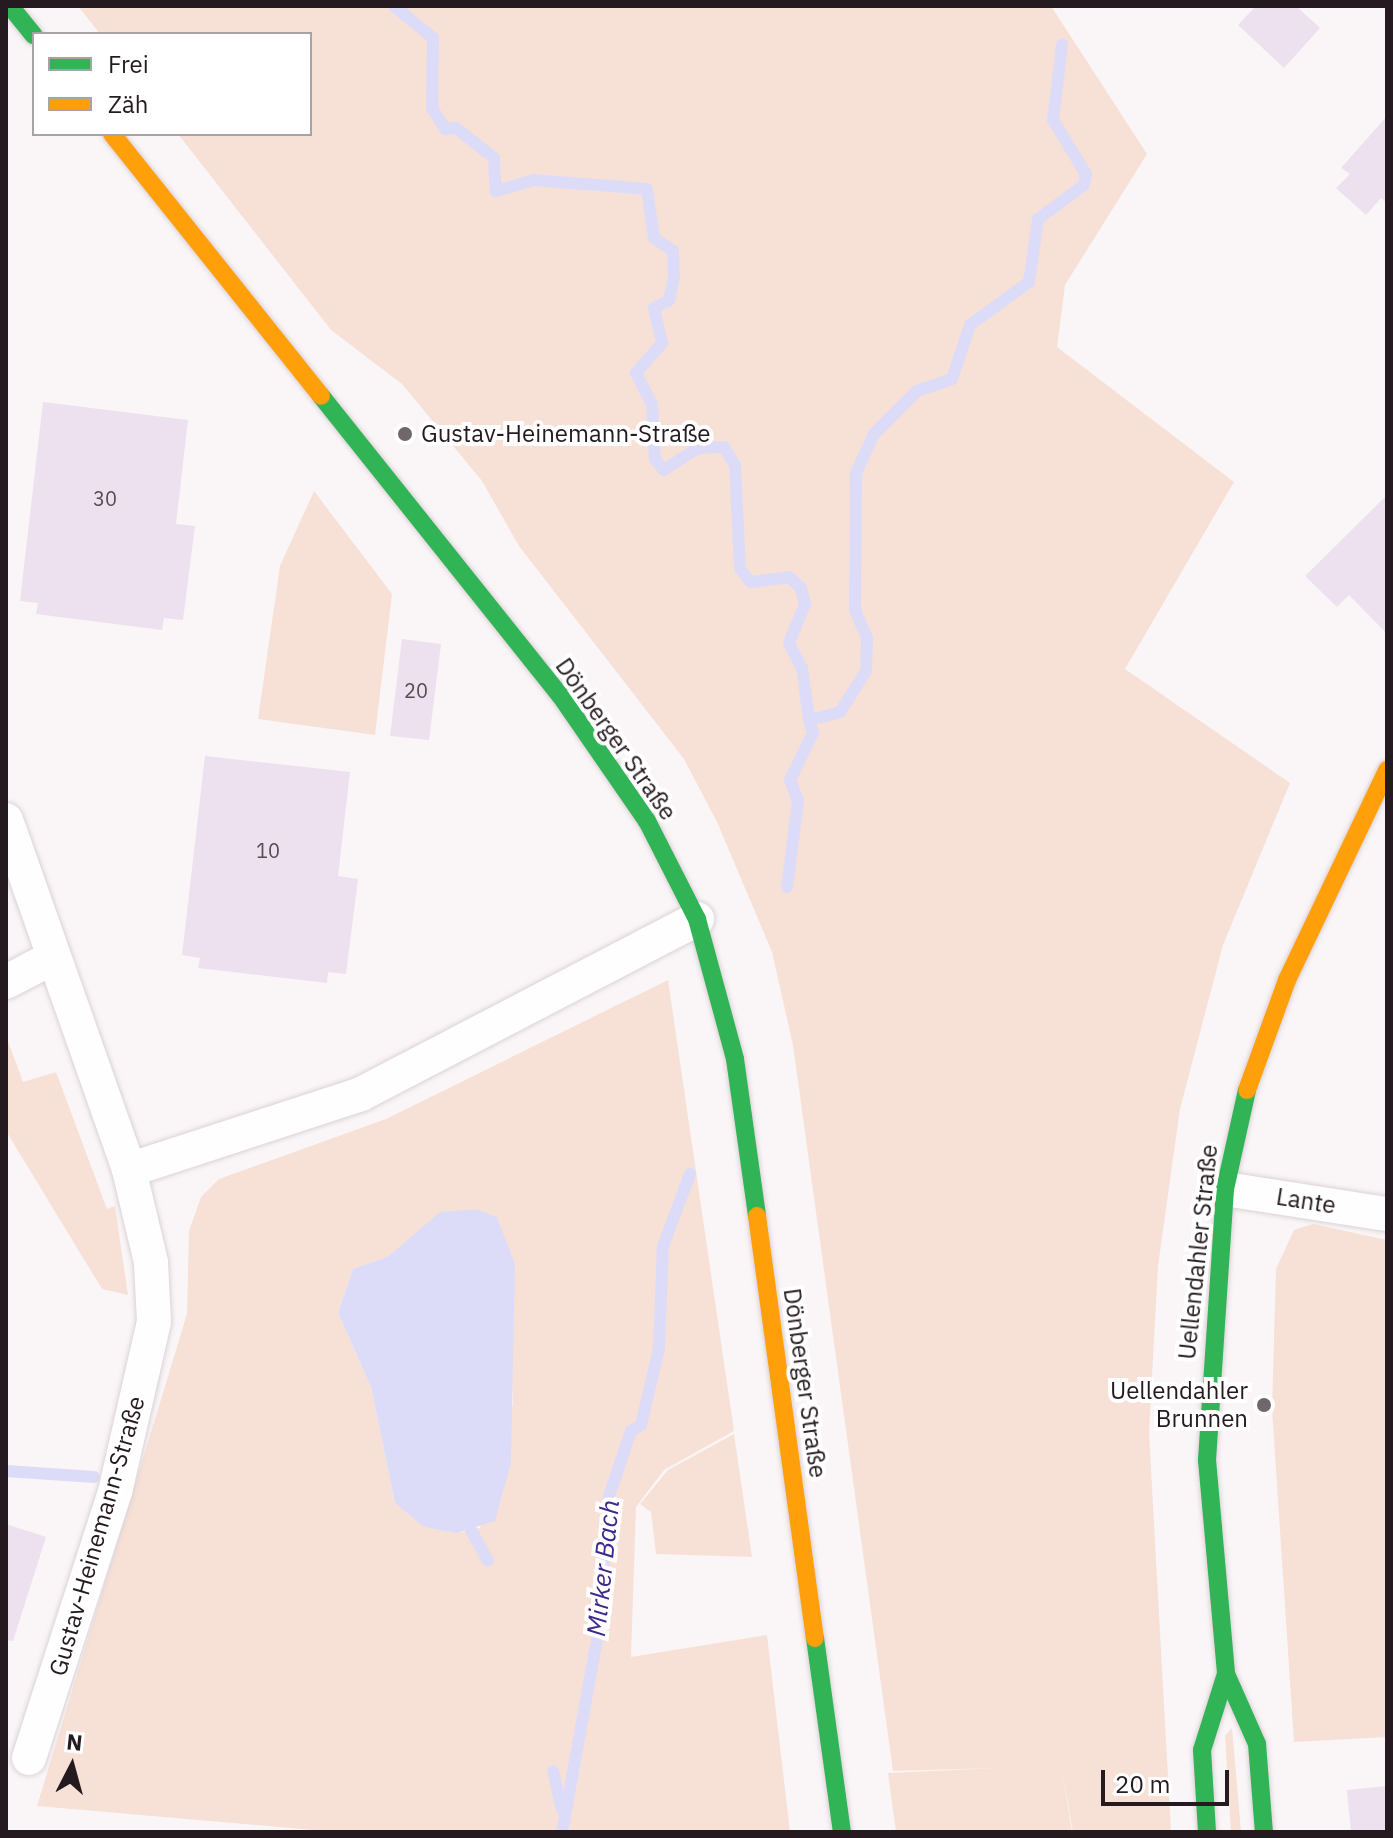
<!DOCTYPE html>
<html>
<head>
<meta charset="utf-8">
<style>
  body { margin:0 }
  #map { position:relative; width:1393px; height:1838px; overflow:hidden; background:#faf5f7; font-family:"IBM Plex Sans",sans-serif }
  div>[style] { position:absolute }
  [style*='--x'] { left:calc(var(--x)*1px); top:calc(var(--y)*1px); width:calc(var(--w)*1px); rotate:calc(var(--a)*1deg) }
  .green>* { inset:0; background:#f7e1d6 }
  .water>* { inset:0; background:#dddcf8 }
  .stream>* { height:12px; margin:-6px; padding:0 6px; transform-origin:6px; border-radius:6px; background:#dddcf8 }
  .building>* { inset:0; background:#ede1ef }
  .roads { filter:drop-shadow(0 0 2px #dbd2d7) drop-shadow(0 0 2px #dbd2d7) }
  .street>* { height:34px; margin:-17px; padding:0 17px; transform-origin:17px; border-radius:17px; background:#fefefe }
  .fast>* { height:18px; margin:-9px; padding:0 9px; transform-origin:9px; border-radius:9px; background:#30b455 }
  .slow>* { height:18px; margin:-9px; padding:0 9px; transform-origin:9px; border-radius:9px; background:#ff9f0a }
  .dots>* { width:22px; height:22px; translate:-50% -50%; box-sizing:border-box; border:4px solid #fff; border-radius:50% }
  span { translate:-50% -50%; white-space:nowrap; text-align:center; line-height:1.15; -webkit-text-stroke:8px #fff; paint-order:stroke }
  .number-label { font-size:20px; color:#574c53 }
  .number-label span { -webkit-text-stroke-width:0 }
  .poi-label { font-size:24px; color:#251a1f }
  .left { translate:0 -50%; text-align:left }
  .right { translate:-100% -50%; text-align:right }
  .street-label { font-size:24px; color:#251a1f }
  .water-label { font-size:26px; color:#3c288f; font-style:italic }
  .frame { position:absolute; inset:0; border:8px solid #251a1f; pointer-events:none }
  .legend { position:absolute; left:32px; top:32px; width:280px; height:104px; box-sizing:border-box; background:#fff; border:2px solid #a8a3a5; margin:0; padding:10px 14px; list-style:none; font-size:24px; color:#251a1f }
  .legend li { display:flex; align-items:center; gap:16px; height:40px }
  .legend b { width:40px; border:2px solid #a8a3a5 }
  .north { position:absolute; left:32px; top:1726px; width:80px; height:80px; -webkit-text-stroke:6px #fff; paint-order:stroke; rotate:6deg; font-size:22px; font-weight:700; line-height:32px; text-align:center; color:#251a1f }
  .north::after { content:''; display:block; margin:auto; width:28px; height:36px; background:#251a1f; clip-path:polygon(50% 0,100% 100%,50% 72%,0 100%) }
  .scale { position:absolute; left:1101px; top:1770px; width:128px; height:36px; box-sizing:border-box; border:4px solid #251a1f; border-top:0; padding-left:10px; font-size:24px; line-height:28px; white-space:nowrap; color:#251a1f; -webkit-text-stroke:6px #fff; paint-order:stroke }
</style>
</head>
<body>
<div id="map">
  <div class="green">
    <i style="clip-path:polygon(78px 6px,1051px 6px,1147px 154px,1065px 285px,1057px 347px,1234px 482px,1125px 669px,1290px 783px,1223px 945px,1180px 1109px,1158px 1266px,1149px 1432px,1171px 1832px,1073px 1832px,1061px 1765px,1072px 1832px,896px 1832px,888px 1773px,998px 1768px,893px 1771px,793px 1045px,772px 952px,717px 822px,684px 759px,519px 546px,482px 481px,402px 384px,331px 330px,178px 134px,310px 134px,310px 34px,100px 34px)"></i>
    <i style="clip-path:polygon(314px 491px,392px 594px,375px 735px,258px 719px,280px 566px)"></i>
    <i style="clip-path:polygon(evenodd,668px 980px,734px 1431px,664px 1470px,636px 1507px,631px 1657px,767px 1635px,790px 1832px,337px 1832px,37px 1806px,187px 1314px,189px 1231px,201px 1197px,219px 1179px,386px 1119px,668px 980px,389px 1256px,511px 1346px,513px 1404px,480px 1528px,457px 1533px,395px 1503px,371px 1387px,338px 1313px,353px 1269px,389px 1256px)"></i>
    <i style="clip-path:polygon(6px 1036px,23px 1082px,56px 1072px,107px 1209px,115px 1206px,128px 1295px,102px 1289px,6px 1131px)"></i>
    <i style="clip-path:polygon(1313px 1224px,1387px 1240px,1387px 1737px,1294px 1742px,1272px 1409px,1276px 1269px,1294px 1230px)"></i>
    <i style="clip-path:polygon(734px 1434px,752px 1557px,656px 1554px,651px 1512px,640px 1504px,668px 1470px)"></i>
    <i style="clip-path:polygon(1232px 1728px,1241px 1832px,1231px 1832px,1225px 1736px)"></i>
  </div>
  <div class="water">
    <i style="clip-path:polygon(476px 1209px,497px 1217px,515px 1264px,511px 1463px,495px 1521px,457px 1533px,424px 1527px,395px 1503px,371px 1387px,338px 1313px,353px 1269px,389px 1256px,440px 1212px)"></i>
  </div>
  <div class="stream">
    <i style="--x:394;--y:6;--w:50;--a:39.4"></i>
    <i style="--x:433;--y:38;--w:70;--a:90.8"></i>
    <i style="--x:432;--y:108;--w:25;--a:58"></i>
    <i style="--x:445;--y:129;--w:11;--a:-5"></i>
    <i style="--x:456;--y:128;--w:48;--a:38.3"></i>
    <i style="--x:494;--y:158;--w:33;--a:87"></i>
    <i style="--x:496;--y:191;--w:40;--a:-16"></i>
    <i style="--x:534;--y:180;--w:113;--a:4.6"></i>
    <i style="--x:647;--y:189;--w:49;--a:81.9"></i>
    <i style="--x:654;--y:238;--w:23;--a:34"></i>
    <i style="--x:673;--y:251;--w:26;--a:88"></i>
    <i style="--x:674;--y:277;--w:24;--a:102"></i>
    <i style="--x:669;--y:300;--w:17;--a:152"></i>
    <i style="--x:654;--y:308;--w:36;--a:77"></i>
    <i style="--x:662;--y:343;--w:40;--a:131"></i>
    <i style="--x:636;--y:373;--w:35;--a:63"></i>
    <i style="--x:652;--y:404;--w:55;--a:86.9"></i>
    <i style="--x:655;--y:459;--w:14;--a:51"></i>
    <i style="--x:664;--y:470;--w:40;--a:-32.9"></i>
    <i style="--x:698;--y:448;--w:26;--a:-2"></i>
    <i style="--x:724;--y:447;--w:21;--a:59"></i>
    <i style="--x:735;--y:465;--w:104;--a:87.2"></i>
    <i style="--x:740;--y:569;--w:17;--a:50"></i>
    <i style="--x:751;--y:582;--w:38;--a:-7"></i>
    <i style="--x:789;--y:577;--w:16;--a:43"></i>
    <i style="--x:801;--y:588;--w:16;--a:76"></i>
    <i style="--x:805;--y:604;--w:42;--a:112.3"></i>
    <i style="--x:789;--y:643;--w:28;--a:63"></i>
    <i style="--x:802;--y:668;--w:52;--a:82.3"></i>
    <i style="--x:787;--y:887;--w:87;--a:-82.7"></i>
    <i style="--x:798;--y:801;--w:22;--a:-111"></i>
    <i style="--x:790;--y:780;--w:52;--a:-63.9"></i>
    <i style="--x:813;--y:733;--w:14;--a:-107"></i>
    <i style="--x:809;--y:720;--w:32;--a:-14"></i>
    <i style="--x:840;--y:712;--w:49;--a:-57.6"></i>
    <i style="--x:866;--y:671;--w:33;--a:-88"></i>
    <i style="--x:867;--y:638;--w:30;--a:-113"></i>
    <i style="--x:855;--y:610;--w:137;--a:-89.6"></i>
    <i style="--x:856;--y:473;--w:43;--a:-65.2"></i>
    <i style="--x:874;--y:434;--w:61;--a:-45"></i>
    <i style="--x:917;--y:391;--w:37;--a:-19"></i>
    <i style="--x:952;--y:379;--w:57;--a:-71.6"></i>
    <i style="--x:970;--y:325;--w:73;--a:-36.1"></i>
    <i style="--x:1029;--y:282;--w:64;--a:-81.9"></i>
    <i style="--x:1038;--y:219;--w:57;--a:-36.5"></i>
    <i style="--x:1084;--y:185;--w:11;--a:-80"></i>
    <i style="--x:1086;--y:174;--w:63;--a:-121.4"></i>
    <i style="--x:1053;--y:120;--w:76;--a:-83.2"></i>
    <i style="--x:6;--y:1471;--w:88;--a:3.9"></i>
    <i style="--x:471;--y:1530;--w:35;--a:61"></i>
    <i style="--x:553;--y:1771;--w:39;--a:77"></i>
    <i style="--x:562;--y:1832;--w:201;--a:-79.7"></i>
    <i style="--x:598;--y:1634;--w:138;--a:-85.4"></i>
    <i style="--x:609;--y:1496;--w:69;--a:-71.3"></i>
    <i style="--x:631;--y:1431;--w:12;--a:-31"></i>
    <i style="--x:641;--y:1425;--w:79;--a:-76.8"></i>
    <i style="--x:659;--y:1348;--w:102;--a:-87.8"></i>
    <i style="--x:663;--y:1246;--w:77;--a:-69.4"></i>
  </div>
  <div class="building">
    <i style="clip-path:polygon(1256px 6px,1296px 6px,1320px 28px,1284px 68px,1238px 25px)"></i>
    <i style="clip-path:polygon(1387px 116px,1387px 203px,1381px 198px,1366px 215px,1336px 188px,1350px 174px,1341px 168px)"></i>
    <i style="clip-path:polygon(43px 402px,188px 420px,176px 524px,195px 526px,183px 620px,164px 618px,162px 630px,36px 614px,38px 603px,20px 601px)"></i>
    <i style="clip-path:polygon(1387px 495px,1387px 634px,1349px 595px,1337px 607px,1305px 576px)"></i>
    <i style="clip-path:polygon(402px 639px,441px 644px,429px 740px,390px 736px)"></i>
    <i style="clip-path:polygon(205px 756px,350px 772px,338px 876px,358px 879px,346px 974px,328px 972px,327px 983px,198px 968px,200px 958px,182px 955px)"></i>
    <i style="clip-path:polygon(6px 1524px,46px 1537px,13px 1641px,6px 1640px)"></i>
    <i style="clip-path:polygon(1387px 1786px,1387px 1832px,1351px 1832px,1347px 1790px)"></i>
  </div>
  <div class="roads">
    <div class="street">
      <i style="--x:6;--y:820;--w:371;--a:70.6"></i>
      <i style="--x:129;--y:1170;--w:244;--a:-18.1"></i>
      <i style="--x:361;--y:1094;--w:379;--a:-27.5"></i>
      <i style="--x:6;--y:982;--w:54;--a:-27.5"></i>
      <i style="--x:1225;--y:1189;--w:164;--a:8.8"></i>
      <i style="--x:29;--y:1758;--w:280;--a:-72.1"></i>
      <i style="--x:115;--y:1492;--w:174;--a:-77.1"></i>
      <i style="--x:154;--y:1322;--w:60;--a:-92.9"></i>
      <i style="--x:151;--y:1262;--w:95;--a:-103.4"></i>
    </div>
    <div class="fast">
      <i style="--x:10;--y:6;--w:38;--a:51"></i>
      <i style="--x:321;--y:396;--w:383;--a:51.4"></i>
      <i style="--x:560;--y:695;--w:153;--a:55.4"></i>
      <i style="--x:647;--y:821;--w:110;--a:63"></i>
      <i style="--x:697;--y:919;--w:145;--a:74.8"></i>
      <i style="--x:735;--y:1059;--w:159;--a:82"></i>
      <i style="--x:1247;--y:1090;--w:101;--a:102.5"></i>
      <i style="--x:1225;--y:1189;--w:272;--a:93.8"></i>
      <i style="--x:1207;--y:1460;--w:215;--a:84.9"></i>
      <i style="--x:1226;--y:1674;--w:77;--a:66.1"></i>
      <i style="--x:1257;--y:1744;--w:88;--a:85.5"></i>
      <i style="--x:815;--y:1638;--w:196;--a:82.1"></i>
      <i style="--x:1207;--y:1832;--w:82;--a:-93.5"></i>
      <i style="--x:1202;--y:1750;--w:80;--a:-72.5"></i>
    </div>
    <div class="slow">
      <i style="--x:112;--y:134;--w:335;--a:51.4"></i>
      <i style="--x:1247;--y:1090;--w:117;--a:-70"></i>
      <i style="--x:1287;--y:980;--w:233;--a:-64.5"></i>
      <i style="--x:757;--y:1216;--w:426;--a:82.2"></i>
    </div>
  </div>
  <div class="dots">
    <i style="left:405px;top:434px;background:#70676b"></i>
    <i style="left:1264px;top:1405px;background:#70676b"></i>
  </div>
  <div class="number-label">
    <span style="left:105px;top:498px">30</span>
    <span style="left:416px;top:690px">20</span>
    <span style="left:268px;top:850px">10</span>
  </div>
  <div class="poi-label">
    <span class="left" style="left:421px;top:434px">Gustav-Heinemann-Straße</span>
    <span class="right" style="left:1248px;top:1405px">Uellendahler<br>Brunnen</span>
  </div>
  <div class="street-label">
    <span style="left:616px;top:739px;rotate:55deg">Dönberger Straße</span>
    <span style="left:1306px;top:1201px;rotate:9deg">Lante</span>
    <span style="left:1198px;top:1252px;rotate:-84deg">Uellendahler Straße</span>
    <span style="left:805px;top:1383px;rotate:82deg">Dönberger Straße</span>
    <span style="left:97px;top:1536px;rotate:-74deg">Gustav-Heinemann-Straße</span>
  </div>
  <div class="water-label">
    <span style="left:603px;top:1568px;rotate:-84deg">Mirker Bach</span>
  </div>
  <div class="frame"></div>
  <ul class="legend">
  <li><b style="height:10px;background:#30b455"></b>Frei</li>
  <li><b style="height:10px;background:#ff9f0a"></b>Zäh</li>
  </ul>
  <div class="north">N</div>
  <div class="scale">20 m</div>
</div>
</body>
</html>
